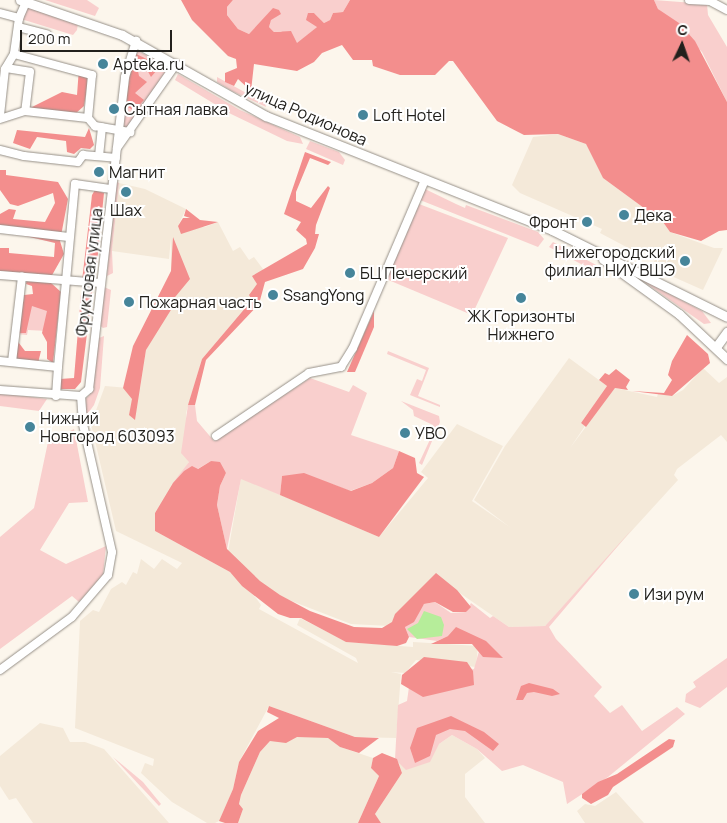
<!DOCTYPE html>
<html>
<head>
<meta charset="utf-8">
<style>
  body { margin:0 }
  #map { position:relative; width:727px; height:823px; overflow:hidden; background:#fcf6ec; font-family:Manrope,sans-serif }
  div>[style] { position:absolute }
  [style*='--x'] { left:calc(var(--x)*1px); top:calc(var(--y)*1px); width:calc(var(--w)*1px); rotate:calc(var(--a)*1deg) }
  .built>* { inset:0; background:#f4e9d9 }
  .green>* { inset:0; background:#f9cfcd }
  .forest>* { inset:0; background:#f38e8d }
  .water>* { inset:0; background:#b6ed9a }
  .roads { filter:drop-shadow(0 0 1px #969088) drop-shadow(0 0 1px #969088) }
  .minor>* { height:8px; margin:-4px; padding:0 4px; transform-origin:4px; border-radius:4px; background:#fff }
  .major>* { height:9px; margin:-4.5px; padding:0 4.5px; transform-origin:4.5px; border-radius:4.5px; background:#fff }
  .dots>* { width:14px; height:14px; translate:-50% -50%; box-sizing:border-box; border:2px solid #fff; border-radius:50% }
  span { translate:-50% -50%; white-space:nowrap; text-align:center; line-height:1.15; -webkit-text-stroke:4px #fff; paint-order:stroke }
  .poi-label { font-size:16px; color:#22201c }
  .left { translate:0 -50%; text-align:left }
  .right { translate:-100% -50%; text-align:right }
  .street-label { font-size:16px; color:#22201c }
  .north { position:absolute; left:657px; top:20px; width:50px; height:50px; -webkit-text-stroke:4px #fff; paint-order:stroke; rotate:3deg; font-size:14px; font-weight:700; line-height:20px; text-align:center; color:#22201c }
  .north::after { content:''; display:block; margin:auto; width:18px; height:22px; background:#22201c; clip-path:polygon(50% 0,100% 100%,50% 72%,0 100%) }
  .scale { position:absolute; left:20px; top:30px; width:152px; height:22px; box-sizing:border-box; border:2px solid #22201c; border-top:0; padding-left:6px; font-size:15px; line-height:18px; white-space:nowrap; color:#22201c; -webkit-text-stroke:4px #fff; paint-order:stroke }
</style>
</head>
<body>
<div id="map">
  <div class="built">
    <i style="clip-path:polygon(558px 134px,586px 144px,603px 178px,663px 222px,670px 232px,714px 248px,723px 248px,703px 290px,651px 267px,656px 258px,637px 247px,634px 251px,600px 233px,602px 229px,520px 193px,512px 185px,533px 137px)"></i>
    <i style="clip-path:polygon(119px 183px,145px 189px,186px 209px,178px 226px,205px 227px,218px 222px,233px 251px,240px 247px,249px 260px,254px 257px,263px 269px,258px 293px,202px 359px,186px 413px,189px 462px,155px 513px,155px 531px,230px 572px,256px 598px,261px 605px,259px 609px,358px 663px,356px 658px,297px 625px,300px 618px,347px 642px,413px 647px,413px 642px,478px 646px,476px 667px,416px 660px,405px 673px,391px 672px,401px 674px,396px 738px,355px 737px,269px 706px,239px 762px,233px 789px,219px 821px,215px 823px,207px 823px,172px 802px,141px 773px,145px 763px,153px 766px,154px 759px,75px 728px,80px 621px,93px 610px,99px 612px,111px 589px,122px 582px,126px 585px,133px 572px,137px 574px,141px 559px,154px 569px,162px 559px,177px 569px,182px 563px,116px 531px,91px 424px,105px 386px,140px 389px,146px 350px,171px 302px,171px 238px,169px 259px,112px 251px)"></i>
    <i style="clip-path:polygon(569px 358px,607px 386px,581px 423px,585px 426px,570px 448px,615px 388px,657px 397px,658px 394px,672px 396px,683px 390px,703px 368px,719px 383px,727px 377px,727px 442px,721px 435px,677px 469px,674px 475px,678px 480px,545px 626px,509px 627px,435px 576px,390px 626px,351px 624px,263px 590px,228px 552px,241px 478px,379px 537px,428px 478px,421px 472px,457px 424px,503px 446px,472px 501px,511px 528px,474px 500px,505px 446px)"></i>
    <i style="clip-path:polygon(40px 723px,63px 728px,70px 742px,85px 742px,104px 749px,169px 823px,33px 823px,16px 798px,9px 800px,0 786px,0 756px)"></i>
    <i style="clip-path:polygon(452px 735px,477px 749px,485px 758px,465px 774px,465px 797px,485px 823px,381px 823px,375px 814px,402px 773px,397px 759px,439px 744px)"></i>
    <i style="clip-path:polygon(298px 736px,329px 738px,340px 747px,373px 758px,371px 768px,379px 776px,358px 823px,238px 823px,243px 809px,239px 804px,241px 795px,260px 752px,270px 741px)"></i>
    <i style="clip-path:polygon(616px 792px,644px 823px,585px 823px,577px 811px,585px 804px,595px 806px)"></i>
  </div>
  <div class="green">
    <i style="clip-path:polygon(45px 0,87px 0,99px 8px,95px 16px)"></i>
    <i style="clip-path:polygon(233px 0,350px 0,343px 12px,333px 13px,330px 20px,324px 23px,314px 13px,317px 27px,297px 44px,281px 31px,274px 32px,269px 27px,273px 9px,249px 34px,238px 29px,227px 15px,227px 7px)"></i>
    <i style="clip-path:polygon(654px 0,707px 4px,708px 15px,727px 47px,727px 102px,702px 52px,658px 9px)"></i>
    <i style="clip-path:polygon(26px 7px,78px 23px,77px 30px,73px 35px,21px 19px)"></i>
    <i style="clip-path:polygon(136px 50px,161px 63px,166px 71px,126px 129px,122px 127px,130px 64px)"></i>
    <i style="clip-path:polygon(178px 74px,240px 110px,300px 137px,303px 144px,287px 141px,231px 114px,175px 80px)"></i>
    <i style="clip-path:polygon(217px 77px,265px 103px,266px 107px,232px 91px,217px 82px)"></i>
    <i style="clip-path:polygon(310px 141px,339px 152px,345px 160px,343px 165px,306px 149px)"></i>
    <i style="clip-path:polygon(115px 181px,119px 183px,112px 251px,113px 273px,107px 276px)"></i>
    <i style="clip-path:polygon(425px 189px,456px 204px,465px 208px,466px 205px,538px 232px,544px 239px,538px 247px,420px 200px)"></i>
    <i style="clip-path:polygon(419px 204px,508px 238px,472px 315px,386px 279px)"></i>
    <i style="clip-path:polygon(553px 242px,598px 266px,596px 272px,549px 247px)"></i>
    <i style="clip-path:polygon(636px 276px,702px 311px,711px 323px,704px 324px)"></i>
    <i style="clip-path:polygon(104px 287px,111px 290px,107px 327px,103px 328px,99px 325px)"></i>
    <i style="clip-path:polygon(21px 303px,49px 305px,47px 331px,28px 330px,27px 335px,17px 334px)"></i>
    <i style="clip-path:polygon(104px 336px,100px 388px,94px 405px,86px 416px,84px 401px,91px 393px,99px 338px)"></i>
    <i style="clip-path:polygon(388px 351px,429px 368px,418px 396px,440px 405px,440px 407px,410px 395px,417px 379px,422px 381px,426px 370px,387px 354px)"></i>
    <i style="clip-path:polygon(310px 378px,349px 392px,353px 385px,367px 393px,351px 435px,399px 451px,393px 468px,372px 483px,350px 491px,332px 484px,282px 476px,280px 495px,241px 479px,227px 549px,217px 505px,220px 486px,226px 473px,211px 461px,172px 484px,189px 462px,181px 453px,188px 405px,195px 405px,197px 421px,214px 441px)"></i>
    <i style="clip-path:polygon(0 393px,47px 399px,39px 411px,0 406px)"></i>
    <i style="clip-path:polygon(401px 401px,439px 416px,440px 422px,422px 465px,419px 463px,434px 431px,433px 425px,414px 416px,413px 410px)"></i>
    <i style="clip-path:polygon(74px 429px,88px 502px,69px 503px,40px 550px,66px 564px,106px 546px,103px 575px,79px 602px,72px 596px,0 649px,0 537px,34px 508px,48px 442px)"></i>
    <i style="clip-path:polygon(634px 527px,549px 627px,556px 639px,602px 687px,594px 696px,610px 713px,622px 705px,642px 731px,677px 707px,685px 714px,608px 777px,567px 804px,563px 782px,523px 765px,502px 771px,477px 749px,452px 735px,439px 744px,430px 762px,406px 770px,395px 759px,398px 705px,407px 701px,410px 680px,474px 669px,481px 644px,448px 636px,437px 641px,409px 637px,405px 627px,424px 604px,435px 602px,451px 613px,466px 612px,471px 603px,490px 618px,493px 616px,509px 627px,545px 626px)"></i>
    <i style="clip-path:polygon(727px 658px,727px 687px,700px 708px,685px 702px,686px 694px,696px 687px,693px 682px)"></i>
    <i style="clip-path:polygon(113px 757px,143px 782px,161px 804px,159px 806px)"></i>
  </div>
  <div class="forest">
    <i style="clip-path:polygon(181px 0,233px 0,227px 7px,227px 15px,238px 29px,249px 34px,273px 8px,279px 10px,281px 14px,271px 20px,269px 27px,274px 32px,291px 31px,297px 43px,317px 27px,306px 20px,308px 13px,314px 13px,324px 23px,330px 20px,333px 13px,343px 12px,350px 0,654px 0,658px 9px,679px 23px,695px 41px,727px 102px,727px 230px,719px 231px,701px 241px,670px 232px,663px 222px,603px 178px,586px 144px,558px 134px,524px 135px,497px 121px,453px 61px,449px 61px,435px 75px,400px 75px,373px 66px,372px 60px,353px 60px,342px 45px,322px 53px,314px 62px,297px 71px,254px 64px,251px 91px,238px 79px,234px 86px,225px 82px,225px 73px,237px 68px,236px 59px,228px 56px,192px 20px)"></i>
    <i style="clip-path:polygon(134px 53px,151px 61px,157px 70px,151px 77px,146px 68px,141px 67px,138px 71px,139px 76px,147px 82px,135px 93px,144px 100px,134px 111px,125px 105px)"></i>
    <i style="clip-path:polygon(79px 68px,90px 71px,84px 106px,75px 114px,28px 109px,62px 92px,77px 95px)"></i>
    <i style="clip-path:polygon(89px 128px,94px 145px,90px 149px,81px 148px,74px 154px,67px 152px,66px 141px,37px 137px,30px 149px,13px 143px,17px 130px,85px 137px)"></i>
    <i style="clip-path:polygon(305px 152px,331px 162px,328px 165px,310px 158px,296px 192px,296px 201px,311px 208px,328px 186px,330px 188px,316px 225px,315px 234px,319px 234px,315px 248px,303px 269px,265px 282px,259px 304px,206px 360px,195px 405px,188px 405px,202px 359px,252px 300px,249px 295px,257px 284px,252px 276px,307px 244px,306px 239px,296px 230px,301px 222px,284px 214px)"></i>
    <i style="clip-path:polygon(0 170px,6px 170px,6px 175px,58px 182px,68px 199px,60px 241px,64px 254px,51px 277px,0 271px,0 248px,9px 248px,9px 253px,54px 257px,55px 243px,0 230px,0 214px,9px 209px,16px 210px,13px 219px,45px 222px,55px 203px,53px 193px,18px 206px,10px 204px,0 190px)"></i>
    <i style="clip-path:polygon(95px 190px,104px 193px,96px 273px,82px 281px,92px 195px)"></i>
    <i style="clip-path:polygon(186px 209px,200px 220px,218px 222px,181px 234px,178px 226px,183px 218px,190px 218px,184px 216px)"></i>
    <i style="clip-path:polygon(173px 237px,190px 279px,171px 302px,174px 305px,146px 350px,135px 420px,129px 415px,132px 399px,123px 388px,133px 346px,171px 271px)"></i>
    <i style="clip-path:polygon(27px 280px,50px 282px,61px 292px,53px 363px,47px 359px,47px 342px,42px 333px,47px 311px,32px 306px,26px 333px,19px 333px,24px 295px,33px 294px,32px 286px,26px 284px)"></i>
    <i style="clip-path:polygon(93px 285px,81px 382px,75px 389px,59px 389px,60px 379px,74px 378px,81px 294px)"></i>
    <i style="clip-path:polygon(374px 311px,374px 327px,355px 372px,347px 372px)"></i>
    <i style="clip-path:polygon(687px 335px,708px 354px,710px 363px,672px 396px,632px 391px,664px 393px,672px 380px,668px 375px,672px 361px)"></i>
    <i style="clip-path:polygon(16px 339px,25px 351px,41px 351px,38px 363px,14px 360px)"></i>
    <i style="clip-path:polygon(616px 369px,630px 380px,626px 387px,628px 390px,615px 388px,586px 427px,581px 423px,607px 386px,599px 380px,605px 373px,609px 375px)"></i>
    <i style="clip-path:polygon(399px 451px,415px 458px,417px 473px,424px 477px,379px 537px,280px 495px,282px 476px,304px 473px,351px 491px,372px 483px,393px 468px)"></i>
    <i style="clip-path:polygon(211px 461px,220px 462px,226px 473px,220px 486px,217px 505px,227px 549px,260px 581px,280px 595px,310px 611px,354px 627px,382px 628px,392px 622px,395px 614px,436px 573px,457px 590px,471px 607px,466px 612px,453px 612px,435px 602px,424px 604px,414px 622px,405px 627px,409px 637px,406px 643px,397px 646px,346px 642px,301px 618px,290px 618px,278px 614px,242px 586px,230px 572px,155px 531px,155px 513px,173px 483px,184px 471px,192px 466px,198px 469px)"></i>
    <i style="clip-path:polygon(456px 627px,486px 641px,503px 658px,483px 657px,472px 644px,431px 644px,448px 636px)"></i>
    <i style="clip-path:polygon(424px 657px,467px 662px,473px 671px,474px 685px,423px 697px,401px 684px,402px 675px)"></i>
    <i style="clip-path:polygon(529px 683px,553px 689px,560px 694px,552px 696px,534px 692px,527px 693px,523px 700px,516px 700px,521px 686px)"></i>
    <i style="clip-path:polygon(269px 706px,355px 737px,379px 738px,359px 753px,340px 747px,328px 738px,297px 737px,286px 743px,270px 741px,260px 752px,241px 795px,239px 804px,243px 809px,238px 823px,225px 823px,219px 821px,233px 789px,239px 762px,258px 731px,279px 718px,267px 712px)"></i>
    <i style="clip-path:polygon(451px 716px,484px 732px,499px 744px,493px 751px,465px 731px,450px 729px,436px 735px,430px 756px,415px 763px,410px 748px,417px 728px)"></i>
    <i style="clip-path:polygon(669px 739px,675px 740px,673px 747px,613px 787px,608px 795px,591px 804px,582px 798px,582px 794px,598px 782px,617px 774px)"></i>
    <i style="clip-path:polygon(382px 753px,397px 759px,402px 773px,375px 814px,381px 823px,358px 823px,379px 776px,371px 768px,373px 758px)"></i>
  </div>
  <div class="water">
    <i style="clip-path:polygon(424px 611px,441px 617px,444px 625px,442px 636px,417px 639px,407px 629px,418px 623px)"></i>
  </div>
  <div class="roads">
    <div class="minor">
      <i style="--x:689;--y:0;--w:21;--a:3"></i>
      <i style="--x:710;--y:1;--w:19;--a:28"></i>
      <i style="--x:0;--y:13;--w:20;--a:15"></i>
      <i style="--x:19;--y:18;--w:17;--a:-66"></i>
      <i style="--x:19;--y:18;--w:36;--a:98"></i>
      <i style="--x:14;--y:54;--w:81;--a:15.1"></i>
      <i style="--x:92;--y:75;--w:43;--a:95.3"></i>
      <i style="--x:88;--y:118;--w:11;--a:49"></i>
      <i style="--x:95;--y:126;--w:36;--a:10"></i>
      <i style="--x:18;--y:27;--w:30;--a:14"></i>
      <i style="--x:6;--y:68;--w:24;--a:9"></i>
      <i style="--x:30;--y:72;--w:39;--a:97"></i>
      <i style="--x:25;--y:111;--w:63;--a:6.3"></i>
      <i style="--x:0;--y:115;--w:46;--a:-83.8"></i>
      <i style="--x:5;--y:69;--w:17;--a:-59"></i>
      <i style="--x:0;--y:119;--w:26;--a:-18"></i>
      <i style="--x:117;--y:148;--w:103;--a:-54.9"></i>
      <i style="--x:0;--y:150;--w:25;--a:14"></i>
      <i style="--x:24;--y:156;--w:54;--a:6.3"></i>
      <i style="--x:78;--y:162;--w:9;--a:-54"></i>
      <i style="--x:83;--y:155;--w:33;--a:5"></i>
      <i style="--x:99;--y:156;--w:29;--a:-84"></i>
      <i style="--x:0;--y:229;--w:69;--a:6.6"></i>
      <i style="--x:0;--y:275;--w:101;--a:4.5"></i>
      <i style="--x:0;--y:361;--w:58;--a:5.9"></i>
      <i style="--x:58;--y:367;--w:29;--a:94"></i>
      <i style="--x:12;--y:362;--w:86;--a:-83.3"></i>
      <i style="--x:58;--y:367;--w:184;--a:-84.7"></i>
      <i style="--x:75;--y:184;--w:37;--a:8"></i>
      <i style="--x:0;--y:390;--w:81;--a:4.2"></i>
      <i style="--x:81;--y:396;--w:11;--a:-41"></i>
      <i style="--x:89;--y:389;--w:314;--a:-83.4"></i>
      <i style="--x:125;--y:77;--w:38;--a:-73"></i>
      <i style="--x:216;--y:436;--w:112;--a:-34.1"></i>
      <i style="--x:309;--y:373;--w:33;--a:-11"></i>
      <i style="--x:341;--y:367;--w:22;--a:-58"></i>
      <i style="--x:353;--y:348;--w:183;--a:-66.8"></i>
      <i style="--x:0;--y:670;--w:89;--a:-36.4"></i>
      <i style="--x:72;--y:617;--w:55;--a:-49.4"></i>
      <i style="--x:108;--y:575;--w:23;--a:-80"></i>
      <i style="--x:112;--y:552;--w:131;--a:-102.8"></i>
      <i style="--x:83;--y:424;--w:28;--a:-94"></i>
    </div>
    <div class="major">
      <i style="--x:20;--y:0;--w:108;--a:18.9"></i>
      <i style="--x:122;--y:35;--w:165;--a:29.4"></i>
      <i style="--x:266;--y:116;--w:308;--a:21.7"></i>
      <i style="--x:552;--y:230;--w:195;--a:26.4"></i>
      <i style="--x:603;--y:259;--w:94;--a:35.9"></i>
      <i style="--x:679;--y:314;--w:66;--a:43.2"></i>
      <i style="--x:716;--y:347;--w:19;--a:-54"></i>
    </div>
  </div>
  <div class="dots">
    <i style="left:103px;top:64px;background:#46859a"></i>
    <i style="left:114px;top:109px;background:#46859a"></i>
    <i style="left:363px;top:115px;background:#46859a"></i>
    <i style="left:99px;top:172px;background:#46859a"></i>
    <i style="left:126px;top:192px;background:#46859a"></i>
    <i style="left:624px;top:215px;background:#46859a"></i>
    <i style="left:587px;top:222px;background:#46859a"></i>
    <i style="left:685px;top:261px;background:#46859a"></i>
    <i style="left:350px;top:273px;background:#46859a"></i>
    <i style="left:273px;top:295px;background:#46859a"></i>
    <i style="left:521px;top:298px;background:#46859a"></i>
    <i style="left:129px;top:302px;background:#46859a"></i>
    <i style="left:30px;top:427px;background:#46859a"></i>
    <i style="left:405px;top:433px;background:#46859a"></i>
    <i style="left:634px;top:594px;background:#46859a"></i>
  </div>
  <div class="poi-label">
    <span class="left" style="left:113px;top:64px">Apteka.ru</span>
    <span class="left" style="left:124px;top:109px">Сытная лавка</span>
    <span class="left" style="left:373px;top:115px">Loft Hotel</span>
    <span class="left" style="left:109px;top:172px">Магнит</span>
    <span style="left:126px;top:210px">Шах</span>
    <span class="left" style="left:634px;top:215px">Дека</span>
    <span class="right" style="left:577px;top:222px">Фронт</span>
    <span class="right" style="left:675px;top:261px">Нижегородский<br>филиал НИУ ВШЭ</span>
    <span class="left" style="left:360px;top:273px">БЦ Печерский</span>
    <span class="left" style="left:283px;top:295px">SsangYong</span>
    <span class="left" style="left:139px;top:302px">Пожарная часть</span>
    <span style="left:521px;top:325px">ЖК Горизонты<br>Нижнего</span>
    <span class="left" style="left:40px;top:427px">Нижний<br>Новгород 603093</span>
    <span class="left" style="left:415px;top:433px">УВО</span>
    <span class="left" style="left:644px;top:594px">Изи рум</span>
  </div>
  <div class="street-label">
    <span style="left:306px;top:114px;rotate:24deg">улица Родионова</span>
    <span style="left:89px;top:272px;rotate:-83deg">Фруктовая улица</span>
  </div>
  <div class="north">С</div>
  <div class="scale">200 m</div>
</div>
</body>
</html>
